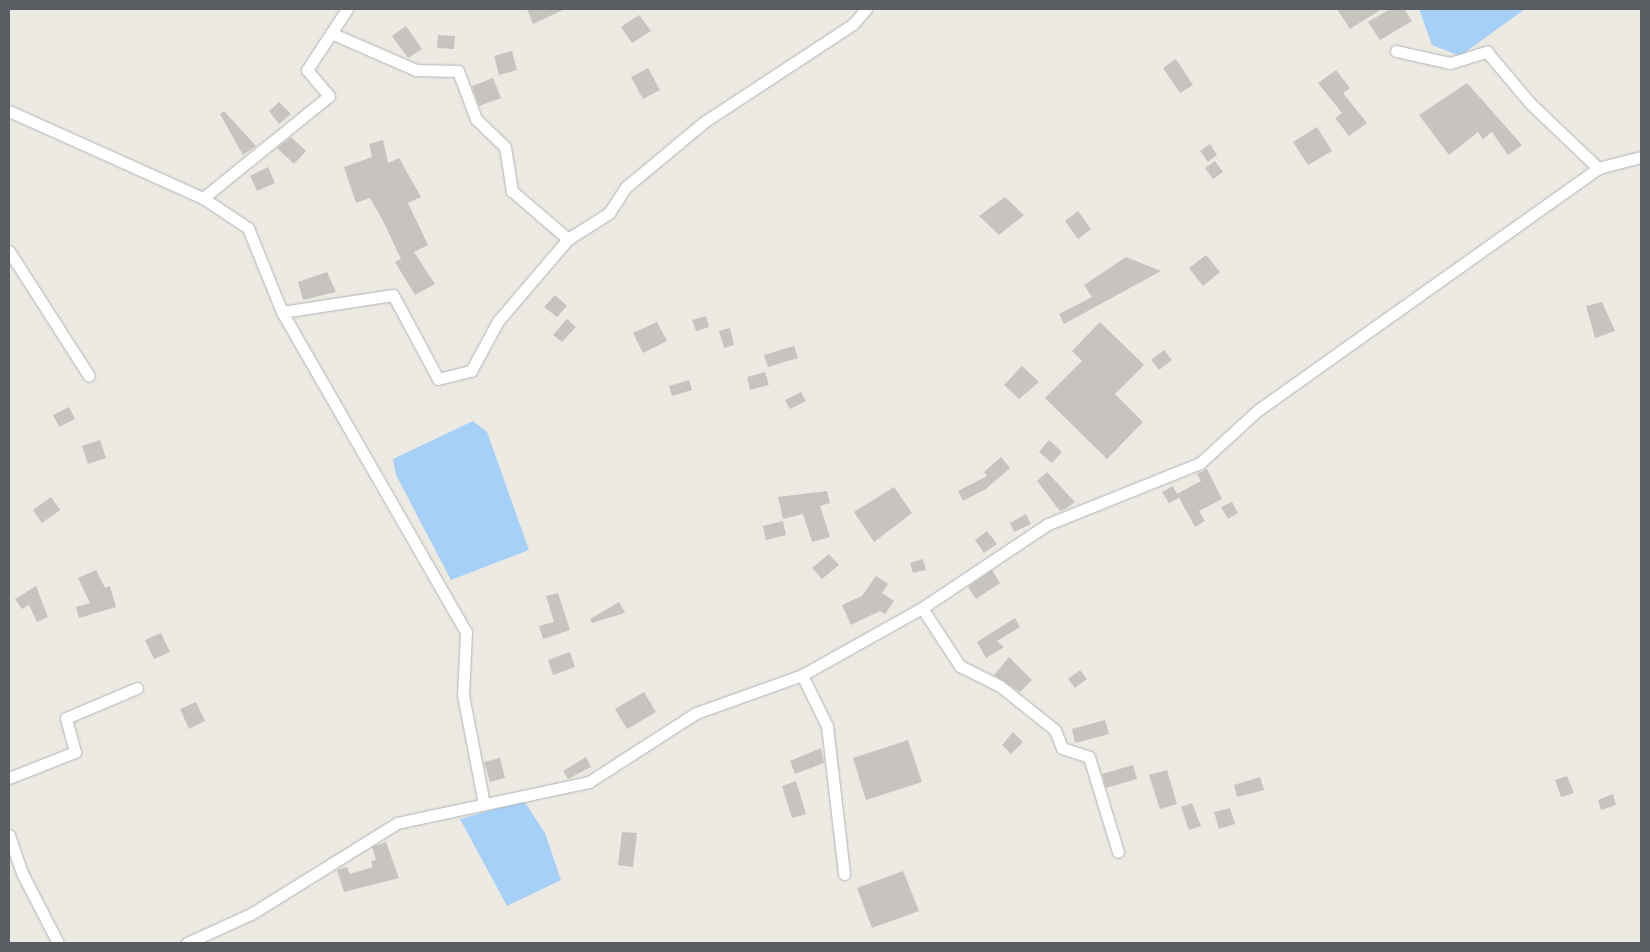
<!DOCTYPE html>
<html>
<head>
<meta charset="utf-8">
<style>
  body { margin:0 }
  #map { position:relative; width:1650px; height:952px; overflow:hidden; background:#eceae2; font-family:"Titillium Web",sans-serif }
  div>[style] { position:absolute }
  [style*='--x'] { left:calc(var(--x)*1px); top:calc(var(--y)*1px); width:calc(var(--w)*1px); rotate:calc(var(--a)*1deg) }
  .water>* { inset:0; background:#a6d0f8 }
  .building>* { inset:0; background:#c7c4bf }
  .roads { filter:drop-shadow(0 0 1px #b2b4b8) drop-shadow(0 0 1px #b2b4b8) }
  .street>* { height:11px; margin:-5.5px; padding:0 5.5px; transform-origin:5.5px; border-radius:5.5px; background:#fff }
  span { translate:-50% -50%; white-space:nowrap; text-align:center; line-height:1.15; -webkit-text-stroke:4px #fff; paint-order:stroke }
  .frame { position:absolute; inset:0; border:10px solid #5a5d62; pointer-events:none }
</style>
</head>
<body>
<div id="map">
  <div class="water">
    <i style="clip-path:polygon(1419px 9px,1492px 10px,1525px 9px,1460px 56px,1432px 45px)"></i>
    <i style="clip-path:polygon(473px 421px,487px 432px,529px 550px,451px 580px,396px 475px,393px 459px)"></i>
    <i style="clip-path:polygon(524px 801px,545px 833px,561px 880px,507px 906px,460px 819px)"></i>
  </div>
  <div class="building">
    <i style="clip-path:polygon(527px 9px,565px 9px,533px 24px)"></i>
    <i style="clip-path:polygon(1337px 9px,1382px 9px,1350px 29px)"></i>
    <i style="clip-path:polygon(1390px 9px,1404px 9px,1412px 21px,1380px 40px,1368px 22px)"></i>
    <i style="clip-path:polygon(639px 15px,651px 31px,632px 43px,621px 27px)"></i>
    <i style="clip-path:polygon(406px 26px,422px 49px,408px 58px,392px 36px)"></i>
    <i style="clip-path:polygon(438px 35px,455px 36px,454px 49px,437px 48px)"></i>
    <i style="clip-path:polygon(512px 51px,517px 70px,499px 75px,494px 56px)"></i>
    <i style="clip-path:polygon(1176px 59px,1193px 85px,1180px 93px,1163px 68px)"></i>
    <i style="clip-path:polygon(648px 68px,660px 90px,643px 99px,631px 77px)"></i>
    <i style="clip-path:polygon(1336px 70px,1350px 88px,1343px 93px,1367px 123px,1349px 136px,1335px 118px,1342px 113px,1318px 83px)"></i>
    <i style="clip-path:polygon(493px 78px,501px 98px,479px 106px,472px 86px)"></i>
    <i style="clip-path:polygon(1467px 83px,1522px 145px,1508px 155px,1492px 132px,1483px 139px,1478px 132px,1449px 155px,1419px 115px)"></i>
    <i style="clip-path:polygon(279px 102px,291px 114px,279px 124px,269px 111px)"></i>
    <i style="clip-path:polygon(224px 111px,256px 146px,243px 155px,220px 114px)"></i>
    <i style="clip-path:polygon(1317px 127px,1332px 151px,1308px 165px,1293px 142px)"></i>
    <i style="clip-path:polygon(291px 137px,306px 151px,294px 164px,277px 148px)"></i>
    <i style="clip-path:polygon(383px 140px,388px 163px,399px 158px,421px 197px,408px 203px,428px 245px,414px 252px,435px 284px,415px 295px,395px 262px,401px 259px,383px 221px,370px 198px,356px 203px,344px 167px,372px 157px,369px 144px)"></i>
    <i style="clip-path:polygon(1210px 144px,1217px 155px,1208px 162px,1200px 151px)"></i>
    <i style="clip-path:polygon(1215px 161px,1223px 172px,1213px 179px,1205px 168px)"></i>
    <i style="clip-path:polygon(268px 167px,275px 183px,257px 191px,250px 176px)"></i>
    <i style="clip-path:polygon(1005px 197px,1024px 215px,999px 235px,979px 216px)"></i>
    <i style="clip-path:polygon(1078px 211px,1091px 229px,1078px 239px,1065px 221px)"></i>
    <i style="clip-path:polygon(1206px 255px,1220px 272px,1203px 286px,1189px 268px)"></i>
    <i style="clip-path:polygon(1126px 257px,1161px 271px,1064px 324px,1059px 314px,1092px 297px,1084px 285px)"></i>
    <i style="clip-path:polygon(327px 272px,336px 292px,303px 300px,298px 282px)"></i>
    <i style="clip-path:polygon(555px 295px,567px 306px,557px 317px,544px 307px)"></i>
    <i style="clip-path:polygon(1602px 302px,1615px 331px,1595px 338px,1586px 306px)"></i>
    <i style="clip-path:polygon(706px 316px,709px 327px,696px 331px,692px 320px)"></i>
    <i style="clip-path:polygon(567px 319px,576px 327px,562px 342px,553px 335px)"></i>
    <i style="clip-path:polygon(657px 322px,667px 341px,643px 353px,633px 333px)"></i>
    <i style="clip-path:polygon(1100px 322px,1144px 365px,1115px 394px,1143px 422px,1107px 459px,1045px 398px,1082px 361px,1072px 351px)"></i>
    <i style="clip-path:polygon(730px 328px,734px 345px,724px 348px,719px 331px)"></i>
    <i style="clip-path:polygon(794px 346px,798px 358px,768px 367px,764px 355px)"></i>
    <i style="clip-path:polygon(1164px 350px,1172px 360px,1159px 370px,1151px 360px)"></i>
    <i style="clip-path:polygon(1022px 366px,1039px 382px,1019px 399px,1004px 385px)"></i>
    <i style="clip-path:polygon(765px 372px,769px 385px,750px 390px,747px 377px)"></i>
    <i style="clip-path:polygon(689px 380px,692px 390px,672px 396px,669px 386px)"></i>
    <i style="clip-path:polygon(801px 392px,806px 401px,790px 409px,785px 400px)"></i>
    <i style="clip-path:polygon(69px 407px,75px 419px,59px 427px,53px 415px)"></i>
    <i style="clip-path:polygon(100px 440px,106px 458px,88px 464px,82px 446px)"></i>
    <i style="clip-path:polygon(1049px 440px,1062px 452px,1052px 463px,1039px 452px)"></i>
    <i style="clip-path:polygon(1001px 457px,1010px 468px,986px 489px,963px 501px,958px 491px,987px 476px,984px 472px)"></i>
    <i style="clip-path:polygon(1207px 469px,1222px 499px,1199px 511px,1205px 521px,1195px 527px,1177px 494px,1201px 481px,1197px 474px)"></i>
    <i style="clip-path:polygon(1047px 472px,1075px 502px,1065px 509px,1060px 511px,1037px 481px)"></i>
    <i style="clip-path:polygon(1173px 486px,1179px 498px,1169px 503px,1162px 492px)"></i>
    <i style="clip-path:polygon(894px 487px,912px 513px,874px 542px,854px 512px)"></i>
    <i style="clip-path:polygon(827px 491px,830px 503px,820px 506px,830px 537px,812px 542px,803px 514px,783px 519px,778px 497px)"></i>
    <i style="clip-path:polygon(51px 497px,60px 510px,42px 523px,33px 510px)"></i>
    <i style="clip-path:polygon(1232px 502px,1238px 513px,1228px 519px,1221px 507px)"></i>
    <i style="clip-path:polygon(1026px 514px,1031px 524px,1014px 532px,1010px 523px)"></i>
    <i style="clip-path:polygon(783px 521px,786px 535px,766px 540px,763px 526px)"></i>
    <i style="clip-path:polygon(987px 531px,997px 544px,984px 553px,975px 540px)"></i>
    <i style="clip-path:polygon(829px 554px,839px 565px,822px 579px,812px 568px)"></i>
    <i style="clip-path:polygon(923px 559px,926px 570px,913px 573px,910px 563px)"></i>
    <i style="clip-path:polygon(96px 570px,105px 588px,110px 586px,116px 607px,79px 618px,76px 607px,90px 603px,78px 578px)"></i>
    <i style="clip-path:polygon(992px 570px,1000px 583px,976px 599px,968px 587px)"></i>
    <i style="clip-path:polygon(876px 576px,888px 584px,882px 593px,894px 601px,885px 614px,880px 611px,851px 625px,842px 605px,862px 596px)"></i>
    <i style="clip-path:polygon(36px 586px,48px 617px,37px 622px,29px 605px,22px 609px,15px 599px)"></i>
    <i style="clip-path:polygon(558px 593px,570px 630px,543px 639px,539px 626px,554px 622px,546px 596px)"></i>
    <i style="clip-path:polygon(619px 602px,625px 613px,592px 623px,590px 619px)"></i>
    <i style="clip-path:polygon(1015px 618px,1020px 627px,997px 641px,1004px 647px,986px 658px,977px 642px)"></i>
    <i style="clip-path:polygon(161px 633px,170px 652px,154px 659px,145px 640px)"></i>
    <i style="clip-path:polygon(570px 652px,575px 667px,553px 675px,548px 660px)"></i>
    <i style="clip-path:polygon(1009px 657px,1032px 680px,1020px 692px,994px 675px)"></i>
    <i style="clip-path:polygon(1080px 670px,1087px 679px,1075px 688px,1068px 679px)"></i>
    <i style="clip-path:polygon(644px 692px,656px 712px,627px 729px,615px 709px)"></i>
    <i style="clip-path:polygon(196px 702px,205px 721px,189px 729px,180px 709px)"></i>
    <i style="clip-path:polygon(1105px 720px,1109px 734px,1075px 743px,1072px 729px)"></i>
    <i style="clip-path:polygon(1013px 732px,1023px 742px,1011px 754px,1002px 745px)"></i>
    <i style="clip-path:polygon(908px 740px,922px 782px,866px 800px,853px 758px)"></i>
    <i style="clip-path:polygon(821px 748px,824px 763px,795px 774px,790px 761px)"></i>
    <i style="clip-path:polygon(586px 757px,591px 767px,568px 779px,563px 771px)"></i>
    <i style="clip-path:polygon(500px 758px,505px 778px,490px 782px,484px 762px)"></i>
    <i style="clip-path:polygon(1133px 765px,1137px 779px,1106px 788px,1102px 774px)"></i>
    <i style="clip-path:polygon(1167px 770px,1177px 804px,1160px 809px,1149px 775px)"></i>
    <i style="clip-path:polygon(1567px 776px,1574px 793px,1561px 797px,1555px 780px)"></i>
    <i style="clip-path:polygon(1260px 777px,1264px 790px,1237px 797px,1234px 785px)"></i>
    <i style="clip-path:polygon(796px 781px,806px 814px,792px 818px,782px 786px)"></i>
    <i style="clip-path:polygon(1613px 794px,1616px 805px,1601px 810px,1598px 800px)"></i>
    <i style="clip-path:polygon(1192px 803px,1201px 826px,1189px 830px,1181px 807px)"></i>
    <i style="clip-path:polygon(1230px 808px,1235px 824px,1219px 829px,1214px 812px)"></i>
    <i style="clip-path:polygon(622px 832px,637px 833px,633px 867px,618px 865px)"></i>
    <i style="clip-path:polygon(386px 842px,399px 878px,344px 892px,337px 870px,347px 867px,350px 874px,373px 867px,371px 861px,376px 860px,372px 847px)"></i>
    <i style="clip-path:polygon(903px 871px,919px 911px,872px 928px,857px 888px)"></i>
  </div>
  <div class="roads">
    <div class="street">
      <i style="--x:331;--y:33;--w:93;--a:23.5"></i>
      <i style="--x:416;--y:70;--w:42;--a:1.4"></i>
      <i style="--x:458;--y:71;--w:51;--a:69.4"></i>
      <i style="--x:476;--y:119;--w:40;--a:44"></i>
      <i style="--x:505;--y:147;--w:45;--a:81"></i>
      <i style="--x:512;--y:191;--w:74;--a:40.6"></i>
      <i style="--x:1396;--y:51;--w:55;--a:12.5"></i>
      <i style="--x:1450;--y:63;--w:39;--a:-17"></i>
      <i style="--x:1487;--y:52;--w:68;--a:49.8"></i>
      <i style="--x:1531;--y:104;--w:93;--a:43.7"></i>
      <i style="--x:9;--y:111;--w:213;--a:24.2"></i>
      <i style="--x:203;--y:198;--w:54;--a:33.7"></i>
      <i style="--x:248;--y:228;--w:91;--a:68"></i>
      <i style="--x:282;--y:312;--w:369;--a:60.1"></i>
      <i style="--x:466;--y:632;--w:63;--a:92.7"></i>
      <i style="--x:463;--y:695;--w:111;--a:79.1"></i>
      <i style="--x:203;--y:198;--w:162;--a:-39"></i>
      <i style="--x:329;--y:96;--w:34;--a:-130"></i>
      <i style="--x:307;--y:70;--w:73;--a:-56.7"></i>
      <i style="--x:9;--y:251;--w:148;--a:57.4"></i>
      <i style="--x:282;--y:312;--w:112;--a:-8.7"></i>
      <i style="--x:393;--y:295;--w:95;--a:61.8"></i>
      <i style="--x:438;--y:379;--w:34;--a:-14"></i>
      <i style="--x:471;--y:371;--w:57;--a:-61.6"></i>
      <i style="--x:498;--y:321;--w:108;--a:-49.5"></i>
      <i style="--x:568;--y:239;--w:49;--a:-32.4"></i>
      <i style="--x:609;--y:213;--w:31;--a:-57"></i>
      <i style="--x:626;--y:187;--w:102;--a:-39.8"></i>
      <i style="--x:704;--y:122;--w:178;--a:-33.3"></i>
      <i style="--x:853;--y:24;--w:20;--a:-49"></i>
      <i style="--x:922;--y:608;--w:69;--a:56.8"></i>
      <i style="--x:960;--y:666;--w:45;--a:26.6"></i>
      <i style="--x:1000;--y:686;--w:70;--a:38.7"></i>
      <i style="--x:1055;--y:730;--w:19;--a:69"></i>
      <i style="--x:1062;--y:748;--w:28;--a:18"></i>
      <i style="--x:1089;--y:757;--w:99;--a:73"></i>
      <i style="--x:802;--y:675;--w:57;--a:63.9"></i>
      <i style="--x:827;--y:726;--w:149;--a:83.4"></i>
      <i style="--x:9;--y:778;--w:71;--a:-21.5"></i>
      <i style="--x:75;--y:752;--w:35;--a:-105"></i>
      <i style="--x:66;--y:718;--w:77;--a:-22.9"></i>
      <i style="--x:9;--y:835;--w:40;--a:71.1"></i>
      <i style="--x:22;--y:873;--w:79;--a:62.8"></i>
      <i style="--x:187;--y:943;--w:70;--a:-24.4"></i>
      <i style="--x:251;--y:914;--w:172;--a:-31.9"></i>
      <i style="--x:397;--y:823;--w:196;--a:-12.1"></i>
      <i style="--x:589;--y:782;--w:127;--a:-32.8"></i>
      <i style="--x:696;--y:713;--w:113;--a:-19.7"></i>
      <i style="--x:802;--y:675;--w:137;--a:-29.2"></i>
      <i style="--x:922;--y:608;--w:151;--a:-33.7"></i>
      <i style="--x:1048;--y:524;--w:164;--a:-21.9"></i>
      <i style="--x:1200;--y:463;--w:79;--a:-42.4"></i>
      <i style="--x:1258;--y:410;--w:417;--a:-35.4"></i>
      <i style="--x:1598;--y:168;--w:44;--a:-14.3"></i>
    </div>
  </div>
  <div class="frame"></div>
</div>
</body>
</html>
